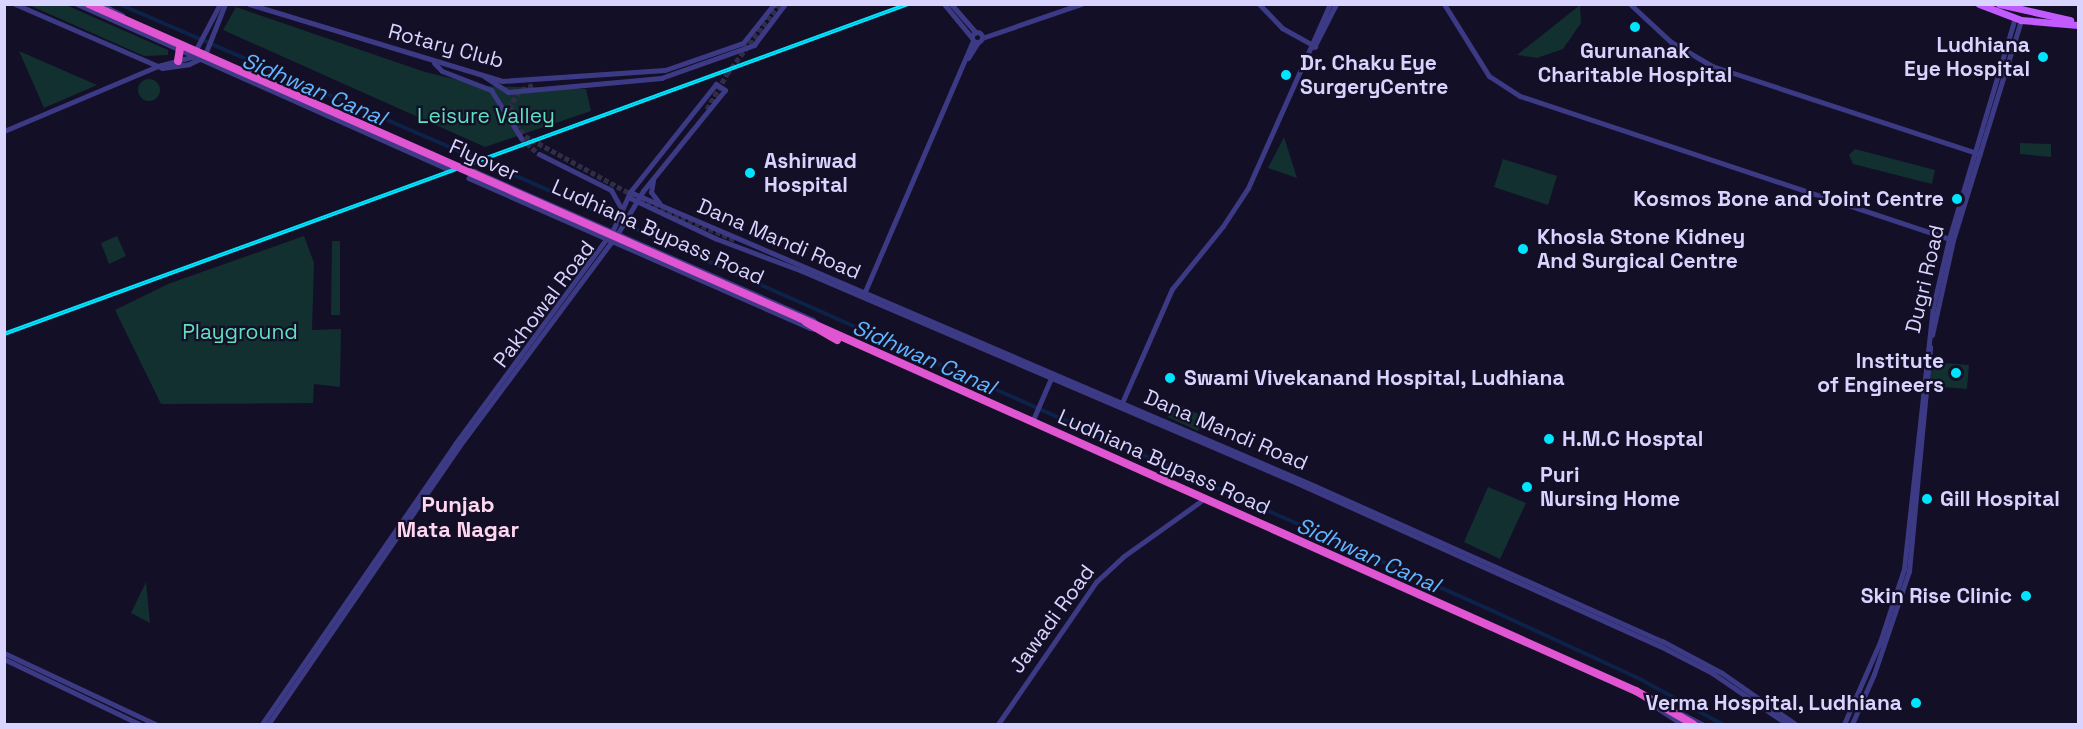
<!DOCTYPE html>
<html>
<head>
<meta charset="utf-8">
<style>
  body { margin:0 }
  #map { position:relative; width:2083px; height:729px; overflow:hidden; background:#130f26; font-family:"Space Grotesk",sans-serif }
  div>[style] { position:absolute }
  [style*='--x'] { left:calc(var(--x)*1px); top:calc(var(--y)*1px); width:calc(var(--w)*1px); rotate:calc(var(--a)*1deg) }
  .green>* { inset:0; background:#12302f }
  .round { border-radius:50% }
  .canal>* { height:4px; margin:-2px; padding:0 2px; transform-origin:2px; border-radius:2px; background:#0c2248 }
  .tertiary-tunnel>* { height:5px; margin-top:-2.5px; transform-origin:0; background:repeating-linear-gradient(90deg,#312d47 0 5px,transparent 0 7.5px) }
  .tertiary>* { height:5px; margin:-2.5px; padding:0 2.5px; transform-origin:2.5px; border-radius:2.5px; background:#3d3a85 }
  .tertiary>.ring { margin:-2.5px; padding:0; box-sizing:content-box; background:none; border:5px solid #3d3a85; border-radius:50% }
  .primary>* { height:7px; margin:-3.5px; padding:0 3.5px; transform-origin:3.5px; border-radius:3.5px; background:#c25bff }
  .trunk>* { height:8px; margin:-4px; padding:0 4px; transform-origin:4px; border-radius:4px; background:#e055d1 }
  .rail>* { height:4px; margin-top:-2px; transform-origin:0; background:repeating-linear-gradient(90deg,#130f26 0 4.5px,#00e5ff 0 9px); box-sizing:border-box; border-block:2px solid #00e5ff }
  .trunk-bridge>* { height:8px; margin:-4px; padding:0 4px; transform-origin:4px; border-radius:4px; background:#e055d1 }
  .dots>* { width:16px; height:16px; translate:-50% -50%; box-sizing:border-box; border:3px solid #130f26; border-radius:50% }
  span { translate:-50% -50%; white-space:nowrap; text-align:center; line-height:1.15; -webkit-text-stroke:4.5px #130f26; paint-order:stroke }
  .poi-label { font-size:21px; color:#d9d4ff; font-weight:700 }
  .right { translate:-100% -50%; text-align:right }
  .left { translate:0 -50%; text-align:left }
  .street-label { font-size:21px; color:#d9d4ff }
  .park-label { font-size:21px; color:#5fe0c0 }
  .water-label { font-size:22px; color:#62b6ff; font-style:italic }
  .neighbourhood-label { font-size:22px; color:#ffd6f0; font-weight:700 }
  .frame { position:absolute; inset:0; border:6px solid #d9d4ff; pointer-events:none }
</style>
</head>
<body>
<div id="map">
  <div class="green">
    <i style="clip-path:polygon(29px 5px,66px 5px,168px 50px,168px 55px,144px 56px)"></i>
    <i style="clip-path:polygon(1580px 5px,1581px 23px,1563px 49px,1537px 58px,1517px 55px)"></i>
    <i style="clip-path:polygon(236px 7px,425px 72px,483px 86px,586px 89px,591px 111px,485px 147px,223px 30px)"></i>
    <i style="clip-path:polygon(19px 51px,97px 85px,44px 108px)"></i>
    <i class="round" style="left:138px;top:79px;width:22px;height:22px"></i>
    <i style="clip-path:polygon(1284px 137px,1297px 178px,1268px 168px)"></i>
    <i style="clip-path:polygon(2020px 143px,2051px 144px,2051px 157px,2020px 154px)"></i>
    <i style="clip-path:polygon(1855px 149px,1935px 170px,1932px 184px,1853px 164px,1849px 155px)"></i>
    <i style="clip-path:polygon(1503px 159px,1557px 176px,1548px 205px,1494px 187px)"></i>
    <i style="clip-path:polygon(117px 236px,126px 256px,109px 264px,101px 243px)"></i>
    <i style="clip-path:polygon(304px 236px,314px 263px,312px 330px,341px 329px,340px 387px,314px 384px,313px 403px,161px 404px,115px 310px,168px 284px)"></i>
    <i style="clip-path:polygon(332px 241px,340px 241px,340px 315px,331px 315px)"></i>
    <i style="clip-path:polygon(1931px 362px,1969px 365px,1967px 389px,1930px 386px)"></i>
    <i style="clip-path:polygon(1174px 403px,1205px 417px,1198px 431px,1168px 417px)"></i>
    <i style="clip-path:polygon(1488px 487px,1526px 503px,1500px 559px,1464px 542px)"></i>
    <i style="clip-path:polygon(146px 582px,150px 623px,131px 613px)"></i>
  </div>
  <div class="canal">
    <i style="--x:119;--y:4;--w:408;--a:23.4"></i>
    <i style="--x:494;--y:166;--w:1094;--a:24.01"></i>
    <i style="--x:1493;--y:611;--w:162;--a:24.8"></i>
    <i style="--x:1640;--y:679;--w:94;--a:28.8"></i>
  </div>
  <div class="tertiary-tunnel">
    <i style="--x:533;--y:85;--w:15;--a:157"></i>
    <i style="--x:519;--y:91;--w:16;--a:120"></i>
    <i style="--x:511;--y:105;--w:13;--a:90"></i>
    <i style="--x:511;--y:118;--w:23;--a:52"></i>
    <i style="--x:525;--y:136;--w:131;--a:28.7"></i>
    <i style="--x:640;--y:199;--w:103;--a:23.3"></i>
    <i style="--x:707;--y:109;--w:40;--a:-60.3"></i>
    <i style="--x:727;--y:74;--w:87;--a:-53.4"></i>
    <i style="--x:521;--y:138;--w:24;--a:42"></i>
  </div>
  <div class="tertiary">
    <i style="--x:15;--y:4;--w:160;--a:23.5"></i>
    <i style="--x:162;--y:68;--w:27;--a:-8"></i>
    <i style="--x:189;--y:64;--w:17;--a:-25"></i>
    <i style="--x:204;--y:57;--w:57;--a:-68.4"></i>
    <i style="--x:77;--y:4;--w:408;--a:24"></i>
    <i style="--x:450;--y:170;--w:8;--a:-40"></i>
    <i style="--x:100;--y:4;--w:25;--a:27"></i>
    <i style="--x:249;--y:4;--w:264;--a:16.9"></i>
    <i style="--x:502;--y:81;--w:163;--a:-3.9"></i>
    <i style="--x:665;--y:70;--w:83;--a:-19.1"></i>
    <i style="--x:743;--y:43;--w:50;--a:-51.5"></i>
    <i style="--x:944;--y:4;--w:44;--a:50.5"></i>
    <i style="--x:951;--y:4;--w:38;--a:49"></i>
    <i style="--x:1259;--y:4;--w:33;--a:46"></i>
    <i style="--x:1282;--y:28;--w:38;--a:29"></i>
    <i style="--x:1444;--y:4;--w:85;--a:58"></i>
    <i style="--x:1489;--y:76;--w:37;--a:33"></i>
    <i style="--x:1520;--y:96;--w:455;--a:18.4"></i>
    <i style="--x:1630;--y:4;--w:56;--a:42.8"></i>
    <i style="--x:1671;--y:42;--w:48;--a:30.3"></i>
    <i style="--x:1712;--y:66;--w:282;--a:18.2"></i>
    <i class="ring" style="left:972px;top:32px;width:5px;height:5px"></i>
    <i style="--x:982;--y:38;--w:105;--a:-19"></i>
    <i style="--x:1314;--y:47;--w:48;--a:-62.9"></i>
    <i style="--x:968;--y:58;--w:19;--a:-58"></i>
    <i style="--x:434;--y:63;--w:11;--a:45"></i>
    <i style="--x:442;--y:71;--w:53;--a:21.2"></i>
    <i style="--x:491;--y:90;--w:57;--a:58"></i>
    <i style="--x:485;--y:77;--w:27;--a:33"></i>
    <i style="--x:508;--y:92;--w:154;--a:-5.2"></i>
    <i style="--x:661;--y:78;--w:99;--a:-19.5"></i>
    <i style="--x:754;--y:45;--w:51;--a:-52.9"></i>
    <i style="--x:4;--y:131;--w:167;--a:-22.9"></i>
    <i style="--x:158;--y:66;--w:35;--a:-15"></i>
    <i style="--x:192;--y:57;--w:60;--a:-62.2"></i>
    <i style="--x:539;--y:154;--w:80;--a:26.6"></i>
    <i style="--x:611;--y:190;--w:21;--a:61"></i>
    <i style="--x:474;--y:171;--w:370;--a:23.7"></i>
    <i style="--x:813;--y:320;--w:6;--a:45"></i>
    <i style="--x:817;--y:324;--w:5;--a:112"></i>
    <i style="--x:815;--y:329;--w:5;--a:-169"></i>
    <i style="--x:810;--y:328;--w:373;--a:-156.3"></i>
    <i style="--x:469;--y:178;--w:9;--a:-54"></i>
    <i style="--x:653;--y:180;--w:12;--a:99"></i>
    <i style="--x:651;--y:192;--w:15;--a:53"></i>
    <i style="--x:630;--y:192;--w:745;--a:23.23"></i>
    <i style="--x:1315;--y:486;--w:380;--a:24.1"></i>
    <i style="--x:1662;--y:641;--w:68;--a:28.1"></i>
    <i style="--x:1722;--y:673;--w:89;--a:34.9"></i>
    <i style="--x:628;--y:197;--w:98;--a:25.3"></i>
    <i style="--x:717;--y:239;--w:91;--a:20.6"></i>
    <i style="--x:802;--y:271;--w:538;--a:23.18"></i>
    <i style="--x:1297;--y:483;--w:398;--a:24.2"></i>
    <i style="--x:1660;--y:646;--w:59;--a:27.4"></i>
    <i style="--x:1712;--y:673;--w:91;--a:34.2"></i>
    <i style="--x:863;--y:296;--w:278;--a:-66.7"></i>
    <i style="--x:1932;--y:335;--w:97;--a:-77.5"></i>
    <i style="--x:1953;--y:240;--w:230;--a:-72.8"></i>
    <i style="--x:1121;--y:405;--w:127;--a:-66.3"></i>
    <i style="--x:1172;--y:289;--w:81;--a:-51"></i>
    <i style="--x:1223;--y:226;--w:45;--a:-56.7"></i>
    <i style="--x:1248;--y:188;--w:201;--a:-66"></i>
    <i style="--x:1032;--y:422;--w:48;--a:-66.6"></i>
    <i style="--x:4;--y:653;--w:167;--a:25.2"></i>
    <i style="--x:4;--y:659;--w:150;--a:25.7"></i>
    <i style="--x:1651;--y:704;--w:37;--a:33"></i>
    <i style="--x:1662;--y:704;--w:45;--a:26.6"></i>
    <i style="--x:262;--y:724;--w:340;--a:-55.4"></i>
    <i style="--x:455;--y:444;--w:266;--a:-53.6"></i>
    <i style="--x:613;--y:230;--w:42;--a:-65.9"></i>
    <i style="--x:630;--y:192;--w:138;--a:-51.5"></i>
    <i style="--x:716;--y:84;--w:11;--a:34"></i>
    <i style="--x:725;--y:90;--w:130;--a:129.1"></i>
    <i style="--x:643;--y:191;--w:49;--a:120.8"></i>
    <i style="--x:618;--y:233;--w:264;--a:126.7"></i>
    <i style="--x:460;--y:445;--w:339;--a:124.5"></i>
    <i style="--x:998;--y:724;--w:173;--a:-55.4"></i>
    <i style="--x:1096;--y:582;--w:38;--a:-43"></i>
    <i style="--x:1124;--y:556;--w:95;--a:-35.5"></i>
    <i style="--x:1844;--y:724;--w:90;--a:-66.3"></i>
    <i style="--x:1880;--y:642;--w:77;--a:-71.8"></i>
    <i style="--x:1904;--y:569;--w:264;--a:-83.7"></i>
    <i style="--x:1933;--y:307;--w:70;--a:-76.8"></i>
    <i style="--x:1949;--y:239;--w:231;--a:-73.4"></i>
    <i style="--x:1852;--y:724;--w:55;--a:-66.3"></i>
    <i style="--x:1874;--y:674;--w:109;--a:-71.2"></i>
    <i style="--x:1909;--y:571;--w:225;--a:-84.6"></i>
  </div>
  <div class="primary">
    <i style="--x:1979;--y:4;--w:45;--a:20.9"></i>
    <i style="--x:2021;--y:20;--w:57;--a:5"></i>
    <i style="--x:1999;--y:4;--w:73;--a:12.7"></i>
  </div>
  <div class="trunk">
    <i style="--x:178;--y:61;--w:12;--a:-81"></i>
    <i style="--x:800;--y:318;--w:915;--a:24.05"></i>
    <i style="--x:1636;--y:691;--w:66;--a:30.1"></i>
    <i style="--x:806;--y:322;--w:36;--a:30"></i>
  </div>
  <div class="rail">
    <i style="--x:4;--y:334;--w:962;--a:-20.05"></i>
  </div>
  <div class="trunk-bridge">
    <i style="--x:89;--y:4;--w:777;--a:23.83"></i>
  </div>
  <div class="dots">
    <i style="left:1635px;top:27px;background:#00e5ff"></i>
    <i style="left:2043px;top:57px;background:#00e5ff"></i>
    <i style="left:1286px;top:75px;background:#00e5ff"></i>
    <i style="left:750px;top:173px;background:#00e5ff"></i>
    <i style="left:1957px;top:199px;background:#00e5ff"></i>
    <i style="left:1523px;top:249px;background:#00e5ff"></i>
    <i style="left:1956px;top:373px;background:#00e5ff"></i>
    <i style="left:1170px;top:378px;background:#00e5ff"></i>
    <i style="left:1549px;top:439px;background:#00e5ff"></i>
    <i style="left:1527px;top:487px;background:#00e5ff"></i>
    <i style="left:1927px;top:499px;background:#00e5ff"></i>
    <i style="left:2026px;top:596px;background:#00e5ff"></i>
    <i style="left:1916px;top:703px;background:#00e5ff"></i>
  </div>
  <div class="poi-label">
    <span class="right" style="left:2030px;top:57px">Ludhiana<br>Eye Hospital</span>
    <span style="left:1635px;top:63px">Gurunanak<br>Charitable Hospital</span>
    <span class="left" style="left:1300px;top:75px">Dr. Chaku Eye<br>SurgeryCentre</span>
    <span class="left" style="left:764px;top:173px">Ashirwad<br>Hospital</span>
    <span class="right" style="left:1944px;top:199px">Kosmos Bone and Joint Centre</span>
    <span class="left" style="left:1537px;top:249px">Khosla Stone Kidney<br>And Surgical Centre</span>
    <span class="right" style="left:1944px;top:373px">Institute<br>of Engineers</span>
    <span class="left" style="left:1184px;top:378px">Swami Vivekanand Hospital, Ludhiana</span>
    <span class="left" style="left:1562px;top:439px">H.M.C Hosptal</span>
    <span class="left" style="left:1540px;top:487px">Puri<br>Nursing Home</span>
    <span class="left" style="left:1940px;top:499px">Gill Hospital</span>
    <span class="right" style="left:2012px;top:596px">Skin Rise Clinic</span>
    <span class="right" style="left:1902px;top:703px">Verma Hospital, Ludhiana</span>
  </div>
  <div class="street-label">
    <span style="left:446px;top:46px;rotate:15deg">Rotary Club</span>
    <span style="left:484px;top:160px;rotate:24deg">Flyover</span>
    <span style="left:658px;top:232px;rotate:24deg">Ludhiana Bypass Road</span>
    <span style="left:779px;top:239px;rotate:23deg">Dana Mandi Road</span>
    <span style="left:1925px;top:279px;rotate:-77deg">Dugri Road</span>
    <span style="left:544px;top:304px;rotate:-53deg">Pakhowal Road</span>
    <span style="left:1226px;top:430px;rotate:23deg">Dana Mandi Road</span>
    <span style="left:1164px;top:462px;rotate:24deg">Ludhiana Bypass Road</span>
    <span style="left:1052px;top:619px;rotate:-54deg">Jawadi Road</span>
  </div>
  <div class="park-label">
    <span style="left:486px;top:116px">Leisure Valley</span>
    <span style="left:240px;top:332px">Playground</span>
  </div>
  <div class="water-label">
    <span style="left:314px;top:89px;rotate:23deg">Sidhwan Canal</span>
    <span style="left:924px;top:357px;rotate:24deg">Sidhwan Canal</span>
    <span style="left:1368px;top:555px;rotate:24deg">Sidhwan Canal</span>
  </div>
  <div class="neighbourhood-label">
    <span style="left:458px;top:517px">Punjab<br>Mata Nagar</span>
  </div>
  <div class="frame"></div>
</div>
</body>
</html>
